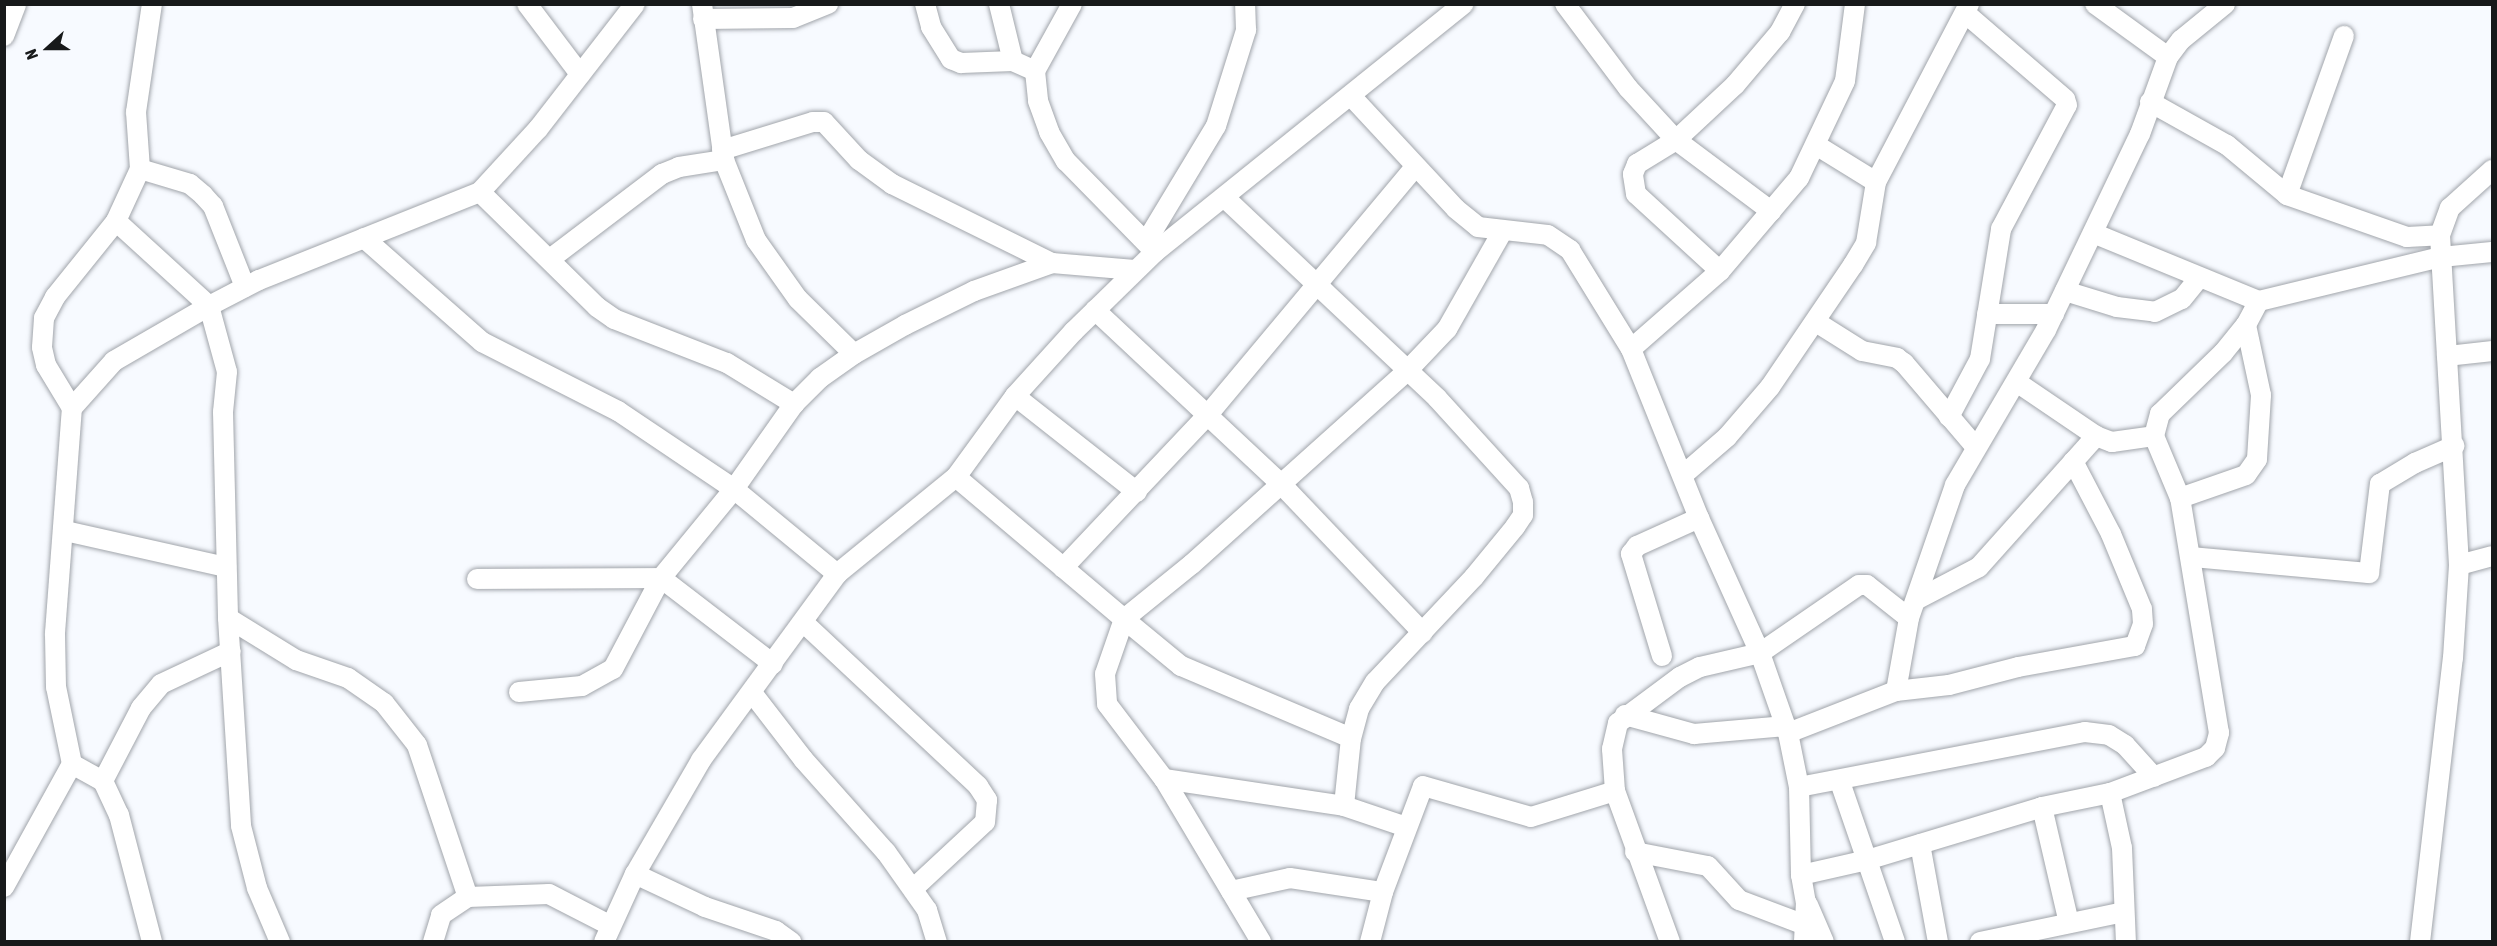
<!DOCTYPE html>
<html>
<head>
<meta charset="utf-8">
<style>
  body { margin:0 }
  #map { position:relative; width:2497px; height:946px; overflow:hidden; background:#f7faff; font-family:"Asap Condensed",sans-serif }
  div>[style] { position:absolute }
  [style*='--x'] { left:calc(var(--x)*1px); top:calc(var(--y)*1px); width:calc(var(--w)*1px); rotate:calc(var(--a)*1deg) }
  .roads { filter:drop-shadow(0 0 2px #a1a5ab) drop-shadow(0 0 2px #a1a5ab) }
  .minor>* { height:20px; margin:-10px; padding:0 10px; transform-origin:10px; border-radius:10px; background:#fff }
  span { translate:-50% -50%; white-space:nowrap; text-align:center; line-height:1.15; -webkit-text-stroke:5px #f7faff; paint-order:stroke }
  .frame { position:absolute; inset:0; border:6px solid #17191a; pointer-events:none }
  .north { position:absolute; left:18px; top:18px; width:60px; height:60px; -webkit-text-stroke:4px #f7faff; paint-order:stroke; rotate:249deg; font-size:16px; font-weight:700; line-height:24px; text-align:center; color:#17191a }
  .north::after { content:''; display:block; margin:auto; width:21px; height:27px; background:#17191a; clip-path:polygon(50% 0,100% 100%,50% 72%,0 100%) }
</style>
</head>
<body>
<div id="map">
  <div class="roads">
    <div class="minor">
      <i style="--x:527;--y:4;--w:88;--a:52.9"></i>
      <i style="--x:702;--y:4;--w:158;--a:82"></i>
      <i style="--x:724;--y:160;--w:86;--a:68.2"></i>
      <i style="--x:756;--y:240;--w:72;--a:54.6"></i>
      <i style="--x:798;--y:299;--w:78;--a:44.5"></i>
      <i style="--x:925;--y:4;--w:24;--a:75"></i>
      <i style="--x:931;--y:27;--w:38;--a:58"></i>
      <i style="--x:951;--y:59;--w:11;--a:22"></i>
      <i style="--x:961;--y:63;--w:52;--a:-2.2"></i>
      <i style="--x:1013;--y:61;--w:24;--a:24"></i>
      <i style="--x:999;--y:4;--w:59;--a:76.2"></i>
      <i style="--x:1072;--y:4;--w:77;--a:118.9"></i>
      <i style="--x:1035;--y:71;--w:30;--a:84"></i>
      <i style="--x:1038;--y:101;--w:33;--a:70"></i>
      <i style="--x:1049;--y:132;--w:34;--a:60"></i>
      <i style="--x:1066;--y:161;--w:127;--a:45.6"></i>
      <i style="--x:1565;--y:4;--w:105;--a:53.1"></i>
      <i style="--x:1628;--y:88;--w:71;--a:47.3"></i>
      <i style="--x:1676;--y:140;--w:119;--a:36.8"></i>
      <i style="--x:2095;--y:4;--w:90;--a:36"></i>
      <i style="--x:703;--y:19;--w:90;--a:-0.6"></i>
      <i style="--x:793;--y:18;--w:38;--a:-22"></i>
      <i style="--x:4;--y:36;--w:34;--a:-69"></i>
      <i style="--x:1351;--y:96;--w:154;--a:47.1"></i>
      <i style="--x:1456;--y:209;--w:28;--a:39"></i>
      <i style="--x:1478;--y:227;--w:70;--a:6.5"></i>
      <i style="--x:1548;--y:235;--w:27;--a:34"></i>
      <i style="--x:1570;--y:250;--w:116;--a:58.4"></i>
      <i style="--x:1631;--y:349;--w:182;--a:68.1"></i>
      <i style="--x:1699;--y:518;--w:148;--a:65.7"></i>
      <i style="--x:1760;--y:653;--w:85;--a:70.7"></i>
      <i style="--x:1788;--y:733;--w:55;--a:78.5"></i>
      <i style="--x:1799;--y:787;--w:88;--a:88.7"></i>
      <i style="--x:1801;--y:875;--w:27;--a:80"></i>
      <i style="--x:1806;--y:902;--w:40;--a:92.9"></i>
      <i style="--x:2150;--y:102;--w:88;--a:29.2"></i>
      <i style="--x:2227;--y:145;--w:78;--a:39.8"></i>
      <i style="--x:2287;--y:195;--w:127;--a:19.3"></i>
      <i style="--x:2407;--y:237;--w:33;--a:-3"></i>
      <i style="--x:1816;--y:145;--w:70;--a:31.7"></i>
      <i style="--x:722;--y:150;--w:95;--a:-17.1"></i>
      <i style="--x:813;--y:122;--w:11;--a:0"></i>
      <i style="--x:824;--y:122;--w:52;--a:47.4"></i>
      <i style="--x:859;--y:160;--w:41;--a:36"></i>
      <i style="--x:892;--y:184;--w:178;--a:26.3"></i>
      <i style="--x:140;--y:169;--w:52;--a:16.7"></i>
      <i style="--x:190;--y:184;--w:17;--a:40"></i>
      <i style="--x:203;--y:195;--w:15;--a:48"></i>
      <i style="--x:213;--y:206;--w:87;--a:68.4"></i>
      <i style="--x:480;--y:192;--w:164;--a:44.5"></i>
      <i style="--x:597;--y:307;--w:21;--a:35"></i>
      <i style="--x:614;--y:319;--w:121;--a:21.3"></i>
      <i style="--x:727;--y:363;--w:79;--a:31.5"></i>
      <i style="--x:2287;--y:195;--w:169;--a:-70.3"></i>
      <i style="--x:1225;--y:198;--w:291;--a:43.3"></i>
      <i style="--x:1437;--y:398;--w:122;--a:47.7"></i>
      <i style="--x:1519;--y:488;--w:15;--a:74"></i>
      <i style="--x:1523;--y:502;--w:13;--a:90"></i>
      <i style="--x:1523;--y:515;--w:14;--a:124"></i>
      <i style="--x:1515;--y:527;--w:65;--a:129.4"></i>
      <i style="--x:1474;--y:577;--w:144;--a:133.3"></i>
      <i style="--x:1375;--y:682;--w:31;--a:121"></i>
      <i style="--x:1359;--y:709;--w:30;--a:105"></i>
      <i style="--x:1351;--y:738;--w:68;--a:95.9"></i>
      <i style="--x:116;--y:221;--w:126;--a:42.4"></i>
      <i style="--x:209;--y:306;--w:68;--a:74.7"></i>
      <i style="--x:227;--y:372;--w:40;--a:95.7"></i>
      <i style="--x:223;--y:412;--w:206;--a:88.6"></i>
      <i style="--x:228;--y:618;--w:208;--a:86.4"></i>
      <i style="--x:241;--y:826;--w:64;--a:75.5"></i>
      <i style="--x:257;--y:888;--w:59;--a:66.9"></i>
      <i style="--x:2093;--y:233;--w:179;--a:22.3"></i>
      <i style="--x:364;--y:238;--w:157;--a:41.4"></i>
      <i style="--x:482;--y:342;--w:153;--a:26.9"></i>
      <i style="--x:618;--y:411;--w:140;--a:33.9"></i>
      <i style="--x:734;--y:489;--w:104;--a:-54.8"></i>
      <i style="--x:794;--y:404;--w:37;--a:-45"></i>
      <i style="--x:820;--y:378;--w:42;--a:-35.2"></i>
      <i style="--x:854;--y:354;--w:59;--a:-29.6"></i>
      <i style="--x:905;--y:325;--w:77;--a:-26.2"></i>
      <i style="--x:974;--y:291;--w:83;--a:-19.7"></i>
      <i style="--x:1052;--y:263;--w:83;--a:4.8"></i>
      <i style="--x:1146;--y:242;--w:135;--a:-58.9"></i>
      <i style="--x:1216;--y:126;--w:101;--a:-72.6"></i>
      <i style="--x:1246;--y:30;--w:26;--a:-92"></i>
      <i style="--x:550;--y:259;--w:141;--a:-37.2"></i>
      <i style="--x:662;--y:174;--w:18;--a:-22"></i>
      <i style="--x:679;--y:167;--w:46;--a:-8.8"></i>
      <i style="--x:1720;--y:271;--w:114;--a:-137.5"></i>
      <i style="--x:1636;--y:194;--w:20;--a:-99"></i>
      <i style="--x:1633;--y:174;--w:11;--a:-68"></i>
      <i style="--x:1637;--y:164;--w:46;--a:-31.6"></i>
      <i style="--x:1676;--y:140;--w:81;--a:-43"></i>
      <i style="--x:1735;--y:85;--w:70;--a:-49.7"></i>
      <i style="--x:1780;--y:32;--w:32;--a:-62"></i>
      <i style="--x:2065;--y:291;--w:54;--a:17.1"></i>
      <i style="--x:2117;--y:307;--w:38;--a:7"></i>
      <i style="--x:2155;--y:312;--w:30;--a:-26"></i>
      <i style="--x:2182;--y:299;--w:26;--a:-51"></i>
      <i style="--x:1095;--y:310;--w:256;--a:43.1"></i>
      <i style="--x:1282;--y:485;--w:204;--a:46.4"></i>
      <i style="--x:1987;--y:314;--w:67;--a:0"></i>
      <i style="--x:1816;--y:322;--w:54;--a:32.2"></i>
      <i style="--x:1862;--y:351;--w:36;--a:11"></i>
      <i style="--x:1897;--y:358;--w:9;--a:36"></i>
      <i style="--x:1904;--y:363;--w:109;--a:49.5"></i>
      <i style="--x:1631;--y:349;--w:118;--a:-41.2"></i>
      <i style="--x:1720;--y:271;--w:122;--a:-49.7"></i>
      <i style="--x:1799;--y:178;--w:107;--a:-64.6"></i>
      <i style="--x:1845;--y:81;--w:78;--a:-82.6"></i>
      <i style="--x:2447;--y:356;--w:45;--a:-6.3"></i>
      <i style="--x:2018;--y:383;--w:94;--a:34.2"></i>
      <i style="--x:2096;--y:436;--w:17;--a:21"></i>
      <i style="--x:2112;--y:442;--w:42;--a:-8.1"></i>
      <i style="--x:1015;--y:396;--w:155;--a:38.2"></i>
      <i style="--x:72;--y:408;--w:50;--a:-121.2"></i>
      <i style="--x:46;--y:365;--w:18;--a:-103"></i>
      <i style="--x:42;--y:347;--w:29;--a:-86"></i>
      <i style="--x:44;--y:318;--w:24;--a:-62"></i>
      <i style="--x:55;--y:297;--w:97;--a:-51.2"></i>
      <i style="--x:116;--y:221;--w:57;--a:-65.2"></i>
      <i style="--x:140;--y:169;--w:57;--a:-94"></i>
      <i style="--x:136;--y:112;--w:109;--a:-81.6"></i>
      <i style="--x:1949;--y:417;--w:66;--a:-61.9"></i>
      <i style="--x:1980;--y:359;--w:132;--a:-80.8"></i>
      <i style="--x:2001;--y:229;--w:140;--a:-62"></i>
      <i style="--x:2067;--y:105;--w:6;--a:-108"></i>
      <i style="--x:2065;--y:99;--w:132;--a:-139.3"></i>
      <i style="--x:1683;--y:475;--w:58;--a:-40.8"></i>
      <i style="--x:1727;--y:437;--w:66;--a:-49.3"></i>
      <i style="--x:1770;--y:387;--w:148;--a:-55.8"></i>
      <i style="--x:1853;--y:265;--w:26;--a:-59"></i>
      <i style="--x:1866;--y:243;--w:62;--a:-80.7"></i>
      <i style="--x:1876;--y:182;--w:201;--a:-62.4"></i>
      <i style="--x:956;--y:477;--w:220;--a:40.2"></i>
      <i style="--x:1124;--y:619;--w:58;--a:109.1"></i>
      <i style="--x:1105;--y:674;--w:30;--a:86"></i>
      <i style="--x:1107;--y:704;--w:94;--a:52.8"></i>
      <i style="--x:1164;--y:779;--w:190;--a:59.2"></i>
      <i style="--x:2180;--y:498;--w:70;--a:-19.2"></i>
      <i style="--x:2246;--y:475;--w:19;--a:-55"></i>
      <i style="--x:2257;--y:459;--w:64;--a:-86.4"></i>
      <i style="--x:2261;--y:395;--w:72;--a:-102.1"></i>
      <i style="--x:65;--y:531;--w:165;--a:12.6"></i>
      <i style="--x:2192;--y:557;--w:178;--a:5.2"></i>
      <i style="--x:2369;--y:573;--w:90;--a:-83"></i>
      <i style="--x:2380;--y:484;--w:41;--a:-31"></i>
      <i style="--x:2415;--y:463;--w:43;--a:-23.6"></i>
      <i style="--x:2459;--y:565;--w:34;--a:-15"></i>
      <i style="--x:1063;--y:568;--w:208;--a:-46.6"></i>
      <i style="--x:1206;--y:417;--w:326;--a:-50.1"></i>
      <i style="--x:477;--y:579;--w:184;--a:-0.3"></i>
      <i style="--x:661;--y:578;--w:115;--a:-50.6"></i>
      <i style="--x:734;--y:489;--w:134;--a:39.5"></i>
      <i style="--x:1916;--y:600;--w:71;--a:-27.6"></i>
      <i style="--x:1979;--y:567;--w:176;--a:-48.2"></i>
      <i style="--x:228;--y:618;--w:80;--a:31.7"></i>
      <i style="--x:296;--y:660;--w:55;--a:19.1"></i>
      <i style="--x:348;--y:678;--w:44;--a:34.8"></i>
      <i style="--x:384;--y:703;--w:53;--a:51.8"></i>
      <i style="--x:417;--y:745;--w:160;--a:71.5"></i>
      <i style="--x:803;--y:622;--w:240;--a:43.1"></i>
      <i style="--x:978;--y:786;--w:17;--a:57"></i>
      <i style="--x:987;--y:800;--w:22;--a:95"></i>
      <i style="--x:985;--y:822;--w:98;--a:137.1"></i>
      <i style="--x:1662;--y:656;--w:107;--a:-106.9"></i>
      <i style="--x:1631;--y:554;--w:10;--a:-53"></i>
      <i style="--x:1637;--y:546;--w:68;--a:-24.3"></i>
      <i style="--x:1896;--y:691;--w:53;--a:-6.5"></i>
      <i style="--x:1949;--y:685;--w:71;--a:-14.6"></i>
      <i style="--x:2018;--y:667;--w:119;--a:-10.2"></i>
      <i style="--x:2135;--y:646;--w:23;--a:-70"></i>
      <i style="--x:2143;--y:624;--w:15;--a:-94"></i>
      <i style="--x:2142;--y:609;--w:81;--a:-112.5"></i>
      <i style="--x:2111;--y:534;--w:82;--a:-117.5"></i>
      <i style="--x:519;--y:692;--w:63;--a:-5.4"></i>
      <i style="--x:582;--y:686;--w:35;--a:-29"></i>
      <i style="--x:613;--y:669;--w:103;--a:-62.2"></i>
      <i style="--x:661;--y:578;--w:141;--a:37.5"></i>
      <i style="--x:753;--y:694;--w:82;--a:52.4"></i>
      <i style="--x:803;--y:759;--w:125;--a:48.3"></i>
      <i style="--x:886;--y:852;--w:71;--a:54.7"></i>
      <i style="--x:927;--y:910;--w:34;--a:73"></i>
      <i style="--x:1625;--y:715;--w:72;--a:15.4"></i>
      <i style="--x:1694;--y:734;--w:92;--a:-5"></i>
      <i style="--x:1788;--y:733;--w:116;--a:-21.3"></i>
      <i style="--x:1896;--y:691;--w:74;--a:-79.9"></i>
      <i style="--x:1909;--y:618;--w:141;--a:-70.9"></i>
      <i style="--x:1955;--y:485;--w:180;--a:-59.6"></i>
      <i style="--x:2046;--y:330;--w:217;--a:-64.4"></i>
      <i style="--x:2140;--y:134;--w:82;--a:-70"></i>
      <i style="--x:2168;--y:57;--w:21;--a:-53"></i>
      <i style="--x:2181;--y:40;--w:57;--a:-39.3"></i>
      <i style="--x:1351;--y:738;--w:185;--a:-157"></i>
      <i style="--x:1181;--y:666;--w:74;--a:-140.5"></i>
      <i style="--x:1124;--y:619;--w:87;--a:-39"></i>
      <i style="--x:1192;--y:564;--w:290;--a:-41.9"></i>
      <i style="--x:1408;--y:370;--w:57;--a:-46.4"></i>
      <i style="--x:1447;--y:329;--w:112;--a:-60.4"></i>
      <i style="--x:72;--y:764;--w:35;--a:29"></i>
      <i style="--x:103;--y:781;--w:38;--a:65"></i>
      <i style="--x:119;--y:815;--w:131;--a:75.4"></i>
      <i style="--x:1164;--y:779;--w:182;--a:8.5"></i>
      <i style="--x:1344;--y:806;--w:65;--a:18.7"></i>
      <i style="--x:103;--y:781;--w:82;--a:-62.5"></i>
      <i style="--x:141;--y:708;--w:31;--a:-50"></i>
      <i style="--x:161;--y:684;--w:77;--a:-25.2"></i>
      <i style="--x:1840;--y:782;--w:169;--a:71"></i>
      <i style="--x:1799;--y:787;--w:291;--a:-10.9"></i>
      <i style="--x:2085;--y:732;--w:24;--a:7"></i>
      <i style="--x:2109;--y:735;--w:19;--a:32"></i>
      <i style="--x:2125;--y:745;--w:43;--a:47.8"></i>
      <i style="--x:2110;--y:793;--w:56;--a:77.7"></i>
      <i style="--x:2122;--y:848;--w:94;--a:87.6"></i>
      <i style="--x:2042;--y:807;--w:119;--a:76.9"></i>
      <i style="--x:1920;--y:844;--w:100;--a:79.6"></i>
      <i style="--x:1635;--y:852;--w:74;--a:10.9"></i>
      <i style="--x:1708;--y:866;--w:46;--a:47.6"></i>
      <i style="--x:1739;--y:900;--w:71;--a:20.7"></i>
      <i style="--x:635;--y:874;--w:77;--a:25.2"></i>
      <i style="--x:705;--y:907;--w:75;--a:18.7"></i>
      <i style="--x:776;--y:931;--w:19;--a:36"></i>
      <i style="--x:1801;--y:875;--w:68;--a:-12.8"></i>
      <i style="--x:1867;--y:860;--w:183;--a:-16.8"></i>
      <i style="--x:2042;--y:807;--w:69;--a:-11.6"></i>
      <i style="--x:2110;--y:793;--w:103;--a:-20.6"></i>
      <i style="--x:2206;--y:757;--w:13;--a:-45"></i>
      <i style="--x:2215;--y:748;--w:16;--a:-75"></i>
      <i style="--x:2219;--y:733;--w:238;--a:-99.4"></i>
      <i style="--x:2180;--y:498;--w:67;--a:-112.8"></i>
      <i style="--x:2154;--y:436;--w:23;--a:-75"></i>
      <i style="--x:2160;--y:414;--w:88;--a:-44.1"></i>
      <i style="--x:2223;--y:353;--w:36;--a:-51"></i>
      <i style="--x:2246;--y:325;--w:27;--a:-62"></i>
      <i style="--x:2259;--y:301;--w:187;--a:-13.6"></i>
      <i style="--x:2441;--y:257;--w:51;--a:-5.6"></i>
      <i style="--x:4;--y:887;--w:141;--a:-61.1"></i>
      <i style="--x:72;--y:764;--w:79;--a:-101.7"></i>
      <i style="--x:56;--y:687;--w:54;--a:-91.1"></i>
      <i style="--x:55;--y:633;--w:226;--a:-85.7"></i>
      <i style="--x:72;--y:408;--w:63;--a:-48.2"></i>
      <i style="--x:114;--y:361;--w:110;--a:-30.1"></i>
      <i style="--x:209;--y:306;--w:56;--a:-27.5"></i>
      <i style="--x:259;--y:280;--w:238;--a:-21.7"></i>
      <i style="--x:480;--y:192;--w:86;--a:-47.4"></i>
      <i style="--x:538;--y:129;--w:158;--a:-52.2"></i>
      <i style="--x:1231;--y:891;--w:60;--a:-12.4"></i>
      <i style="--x:1290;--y:878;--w:94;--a:8.6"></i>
      <i style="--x:1808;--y:905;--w:40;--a:66.6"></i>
      <i style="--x:433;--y:942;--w:28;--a:-73"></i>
      <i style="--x:441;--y:915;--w:32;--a:-34"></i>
      <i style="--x:468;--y:897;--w:81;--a:-2.1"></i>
      <i style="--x:549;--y:894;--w:68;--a:27.3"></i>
      <i style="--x:604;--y:942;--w:75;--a:-65.5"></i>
      <i style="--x:635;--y:874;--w:132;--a:-59.9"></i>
      <i style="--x:701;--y:760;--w:230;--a:-53.8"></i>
      <i style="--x:837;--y:574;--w:154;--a:-39.2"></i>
      <i style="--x:956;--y:477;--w:100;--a:-53.9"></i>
      <i style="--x:1015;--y:396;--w:88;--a:-47.8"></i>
      <i style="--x:1074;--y:331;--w:113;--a:-44.3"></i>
      <i style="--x:1155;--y:252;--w:396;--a:-38.8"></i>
      <i style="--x:1370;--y:942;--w:52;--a:-75.4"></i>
      <i style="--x:1383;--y:892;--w:113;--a:-69.3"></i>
      <i style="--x:1423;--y:786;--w:112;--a:16"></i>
      <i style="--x:1531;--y:817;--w:88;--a:-17.2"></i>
      <i style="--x:1670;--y:942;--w:161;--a:-110"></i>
      <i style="--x:1615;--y:791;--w:42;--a:-94.1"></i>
      <i style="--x:1612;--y:749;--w:27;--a:-77"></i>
      <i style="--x:1618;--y:723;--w:77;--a:-36.6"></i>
      <i style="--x:1680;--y:677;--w:22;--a:-27"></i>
      <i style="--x:1700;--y:667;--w:62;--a:-13.1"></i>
      <i style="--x:1760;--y:653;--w:120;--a:-34.5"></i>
      <i style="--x:1859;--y:585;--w:8;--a:0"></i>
      <i style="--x:1867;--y:585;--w:53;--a:38.2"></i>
      <i style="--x:1980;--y:942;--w:147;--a:-11.8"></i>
      <i style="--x:2420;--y:942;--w:286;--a:-83.4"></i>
      <i style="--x:2453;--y:658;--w:93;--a:-86.3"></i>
      <i style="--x:2459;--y:565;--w:331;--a:-93.3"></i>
      <i style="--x:2440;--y:235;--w:29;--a:-70"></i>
      <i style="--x:2450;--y:208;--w:57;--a:-42.1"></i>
    </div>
  </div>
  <div class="frame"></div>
  <div class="north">N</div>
</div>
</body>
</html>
